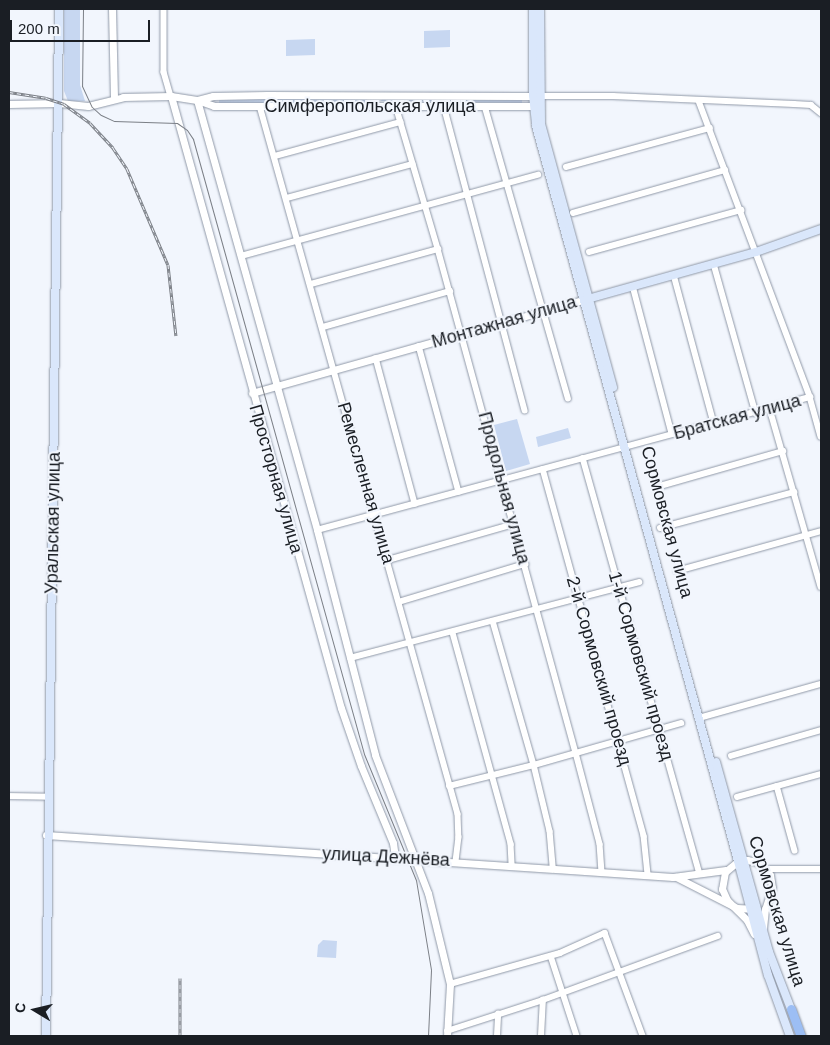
<!DOCTYPE html>
<html>
<head>
<meta charset="utf-8">
<style>
  body { margin:0 }
  #map { position:relative; width:830px; height:1045px; overflow:hidden; background:#f2f6fd; font-family:Helvetica,sans-serif }
  div>[style] { position:absolute }
  [style*='--x'] { left:calc(var(--x)*1px); top:calc(var(--y)*1px); width:calc(var(--w)*1px); rotate:calc(var(--a)*1deg) }
  .green>* { inset:0; background:#c7d7f1 }
  .roads { filter:drop-shadow(0 0 1px #9099a8) drop-shadow(0 0 1px #9099a8) }
  .minor>* { height:5.5px; margin:-2.75px; padding:0 2.75px; transform-origin:2.75px; border-radius:2.75px; background:#fff }
  .tertiary>* { height:7px; margin:-3.5px; padding:0 3.5px; transform-origin:3.5px; border-radius:3.5px; background:#fff }
  .secondary>* { height:8px; margin:-4px; padding:0 4px; transform-origin:4px; border-radius:4px; background:#dae7fb }
  .trunk>* { height:9px; margin:-4.5px; padding:0 4.5px; transform-origin:4.5px; border-radius:4.5px; background:#9cbef4 }
  .tram>* { height:1px; margin:-0.5px; padding:0 0.5px; transform-origin:0.5px; border-radius:0.5px; background:#7b7f86 }
  .rail>* { height:3px; margin-top:-1.5px; transform-origin:0; background:repeating-linear-gradient(90deg,#f2f6fd 0 4px,#7b7f86 0 8px); box-sizing:border-box; border-block:1px solid #7b7f86 }
  span { translate:-50% -50%; white-space:nowrap; text-align:center; line-height:1.15; -webkit-text-stroke:4px #f2f6fd; paint-order:stroke }
  .street-label { font-size:18px; color:#1a1e24 }
  .frame { position:absolute; inset:0; border:10px solid #1a1e24; pointer-events:none }
  .north { position:absolute; left:10px; top:985px; width:50px; height:50px; -webkit-text-stroke:4px #f2f6fd; paint-order:stroke; rotate:279deg; font-size:14px; font-weight:700; line-height:20px; text-align:center; color:#1a1e24 }
  .north::after { content:''; display:block; margin:auto; width:18px; height:22px; background:#1a1e24; clip-path:polygon(50% 0,100% 100%,50% 72%,0 100%) }
  .scale { position:absolute; left:10px; top:20px; width:140px; height:22px; box-sizing:border-box; border:2px solid #1a1e24; border-top:0; padding-left:6px; font-size:15px; line-height:18px; white-space:nowrap; color:#1a1e24; -webkit-text-stroke:4px #f2f6fd; paint-order:stroke }
</style>
</head>
<body>
<div id="map">
  <div class="green">
    <i style="clip-path:polygon(64px 9px,80px 9px,80px 85px,85px 101px,68px 101px,64px 91px)"></i>
    <i style="clip-path:polygon(450px 30px,450px 47px,424px 48px,424px 31px)"></i>
    <i style="clip-path:polygon(315px 39px,315px 55px,286px 56px,286px 40px)"></i>
    <i style="clip-path:polygon(219px 98px,364px 98px,367px 99px,365px 103px,219px 103px)"></i>
    <i style="clip-path:polygon(522px 98px,522px 103px,381px 101px,382px 99px)"></i>
    <i style="clip-path:polygon(517px 419px,530px 464px,506px 471px,494px 425px)"></i>
    <i style="clip-path:polygon(568px 428px,571px 438px,538px 447px,536px 437px)"></i>
    <i style="clip-path:polygon(323px 940px,337px 941px,336px 958px,317px 957px,318px 945px)"></i>
  </div>
  <div class="roads">
    <div class="minor">
      <i style="--x:164;--y:9;--w:63;--a:90"></i>
      <i style="--x:164;--y:72;--w:25;--a:74"></i>
      <i style="--x:539;--y:96;--w:74;--a:0"></i>
      <i style="--x:613;--y:96;--w:181;--a:2.5"></i>
      <i style="--x:794;--y:104;--w:17;--a:3"></i>
      <i style="--x:811;--y:105;--w:13;--a:39"></i>
      <i style="--x:699;--y:101;--w:316;--a:69.4"></i>
      <i style="--x:810;--y:397;--w:41;--a:74.6"></i>
      <i style="--x:260;--y:106;--w:735;--a:74.38"></i>
      <i style="--x:458;--y:814;--w:23;--a:88"></i>
      <i style="--x:459;--y:837;--w:24;--a:97"></i>
      <i style="--x:396;--y:106;--w:149;--a:73.6"></i>
      <i style="--x:438;--y:249;--w:523;--a:74.69"></i>
      <i style="--x:576;--y:753;--w:94;--a:75.2"></i>
      <i style="--x:600;--y:844;--w:28;--a:86"></i>
      <i style="--x:444;--y:106;--w:315;--a:75.1"></i>
      <i style="--x:485;--y:106;--w:304;--a:74.1"></i>
      <i style="--x:275;--y:156;--w:130;--a:-15.2"></i>
      <i style="--x:566;--y:167;--w:149;--a:-15.2"></i>
      <i style="--x:287;--y:198;--w:130;--a:-15.2"></i>
      <i style="--x:573;--y:213;--w:158;--a:-15.8"></i>
      <i style="--x:589;--y:252;--w:158;--a:-15.4"></i>
      <i style="--x:241;--y:256;--w:308;--a:-15.3"></i>
      <i style="--x:714;--y:264;--w:155;--a:74.3"></i>
      <i style="--x:674;--y:275;--w:153;--a:74.9"></i>
      <i style="--x:311;--y:284;--w:132;--a:-15.4"></i>
      <i style="--x:633;--y:286;--w:153;--a:75.2"></i>
      <i style="--x:323;--y:327;--w:132;--a:-15.8"></i>
      <i style="--x:419;--y:346;--w:151;--a:74.7"></i>
      <i style="--x:376;--y:358;--w:151;--a:75"></i>
      <i style="--x:770;--y:409;--w:185;--a:74"></i>
      <i style="--x:583;--y:458;--w:431;--a:74.3"></i>
      <i style="--x:543;--y:469;--w:381;--a:74.6"></i>
      <i style="--x:644;--y:836;--w:38;--a:84"></i>
      <i style="--x:660;--y:486;--w:128;--a:-15.9"></i>
      <i style="--x:660;--y:528;--w:139;--a:-15"></i>
      <i style="--x:317;--y:530;--w:511;--a:-15.1"></i>
      <i style="--x:388;--y:560;--w:131;--a:-15.9"></i>
      <i style="--x:677;--y:571;--w:149;--a:-15.5"></i>
      <i style="--x:399;--y:602;--w:132;--a:-16.8"></i>
      <i style="--x:493;--y:621;--w:150;--a:74.1"></i>
      <i style="--x:534;--y:765;--w:68;--a:76.4"></i>
      <i style="--x:550;--y:831;--w:38;--a:85"></i>
      <i style="--x:453;--y:633;--w:219;--a:74.6"></i>
      <i style="--x:511;--y:844;--w:22;--a:87"></i>
      <i style="--x:350;--y:658;--w:299;--a:-14.7"></i>
      <i style="--x:699;--y:718;--w:127;--a:-15.6"></i>
      <i style="--x:731;--y:756;--w:94;--a:-16.1"></i>
      <i style="--x:449;--y:786;--w:88;--a:-13.9"></i>
      <i style="--x:534;--y:765;--w:153;--a:-15.9"></i>
      <i style="--x:777;--y:786;--w:67;--a:74.5"></i>
      <i style="--x:9;--y:796;--w:39;--a:1"></i>
      <i style="--x:737;--y:797;--w:87;--a:-15.3"></i>
      <i style="--x:766;--y:869;--w:55;--a:0"></i>
      <i style="--x:551;--y:956;--w:84;--a:72"></i>
      <i style="--x:450;--y:984;--w:114;--a:-15.7"></i>
      <i style="--x:560;--y:953;--w:49;--a:-24"></i>
      <i style="--x:605;--y:933;--w:110;--a:69.7"></i>
      <i style="--x:447;--y:1031;--w:101;--a:-17.9"></i>
      <i style="--x:543;--y:1000;--w:186;--a:-20.1"></i>
      <i style="--x:497;--y:1036;--w:22;--a:-87"></i>
      <i style="--x:541;--y:1036;--w:36;--a:-87"></i>
    </div>
    <div class="tertiary">
      <i style="--x:112;--y:9;--w:90;--a:88.7"></i>
      <i style="--x:171;--y:96;--w:635;--a:74.48"></i>
      <i style="--x:341;--y:708;--w:61;--a:71"></i>
      <i style="--x:361;--y:766;--w:83;--a:67.4"></i>
      <i style="--x:393;--y:843;--w:15;--a:82"></i>
      <i style="--x:197;--y:100;--w:446;--a:74.4"></i>
      <i style="--x:317;--y:530;--w:232;--a:75.5"></i>
      <i style="--x:375;--y:755;--w:148;--a:69"></i>
      <i style="--x:428;--y:893;--w:94;--a:76.4"></i>
      <i style="--x:450;--y:984;--w:52;--a:93.3"></i>
      <i style="--x:9;--y:104;--w:50;--a:-1.1"></i>
      <i style="--x:59;--y:103;--w:29;--a:6"></i>
      <i style="--x:88;--y:106;--w:36;--a:-14"></i>
      <i style="--x:123;--y:97;--w:48;--a:-1.2"></i>
      <i style="--x:171;--y:96;--w:26;--a:9"></i>
      <i style="--x:197;--y:100;--w:18;--a:19"></i>
      <i style="--x:214;--y:106;--w:319;--a:0"></i>
      <i style="--x:533;--y:106;--w:12;--a:-59"></i>
      <i style="--x:539;--y:96;--w:272;--a:-179.8"></i>
      <i style="--x:267;--y:95;--w:54;--a:178.9"></i>
      <i style="--x:213;--y:96;--w:16;--a:166"></i>
      <i style="--x:252;--y:393;--w:344;--a:-15.7"></i>
      <i style="--x:46;--y:835;--w:628;--a:3.83"></i>
      <i style="--x:673;--y:877;--w:53;--a:-7.5"></i>
      <i style="--x:676;--y:877;--w:68;--a:26.9"></i>
      <i style="--x:737;--y:908;--w:18;--a:3"></i>
      <i style="--x:754;--y:934;--w:16;--a:-117"></i>
      <i style="--x:747;--y:920;--w:28;--a:-135"></i>
      <i style="--x:727;--y:900;--w:12;--a:-114"></i>
      <i style="--x:722;--y:889;--w:17;--a:-80"></i>
      <i style="--x:725;--y:872;--w:17;--a:-40"></i>
      <i style="--x:738;--y:861;--w:9;--a:-6"></i>
      <i style="--x:747;--y:860;--w:10;--a:11"></i>
      <i style="--x:757;--y:862;--w:18;--a:45"></i>
      <i style="--x:770;--y:875;--w:13;--a:81"></i>
      <i style="--x:772;--y:888;--w:22;--a:108"></i>
      <i style="--x:765;--y:909;--w:19;--a:96"></i>
    </div>
    <div class="secondary">
      <i style="--x:533;--y:9;--w:86;--a:90"></i>
      <i style="--x:533;--y:95;--w:31;--a:84"></i>
      <i style="--x:536;--y:126;--w:762;--a:74.63"></i>
      <i style="--x:738;--y:861;--w:118;--a:75.3"></i>
      <i style="--x:768;--y:975;--w:65;--a:70.2"></i>
      <i style="--x:540;--y:9;--w:115;--a:89.5"></i>
      <i style="--x:541;--y:124;--w:273;--a:74.7"></i>
      <i style="--x:584;--y:300;--w:179;--a:-15.6"></i>
      <i style="--x:756;--y:252;--w:69;--a:-19.5"></i>
      <i style="--x:716;--y:762;--w:197;--a:74.4"></i>
      <i style="--x:769;--y:952;--w:61;--a:68.9"></i>
      <i style="--x:46;--y:1036;--w:1027;--a:-89.27"></i>
    </div>
    <div class="trunk">
      <i style="--x:791;--y:1009;--w:29;--a:70"></i>
    </div>
  </div>
  <div class="tram">
    <i style="--x:83;--y:9;--w:77;--a:90.7"></i>
    <i style="--x:82;--y:86;--w:23;--a:65"></i>
    <i style="--x:92;--y:107;--w:12;--a:42"></i>
    <i style="--x:101;--y:115;--w:14;--a:25"></i>
    <i style="--x:114;--y:121;--w:63;--a:1.8"></i>
    <i style="--x:177;--y:123;--w:12;--a:35"></i>
    <i style="--x:187;--y:130;--w:11;--a:56"></i>
    <i style="--x:193;--y:139;--w:638;--a:74.46"></i>
    <i style="--x:364;--y:754;--w:136;--a:67.6"></i>
    <i style="--x:416;--y:880;--w:91;--a:80.5"></i>
    <i style="--x:431;--y:970;--w:66;--a:92.6"></i>
  </div>
  <div class="rail">
    <i style="--x:9;--y:92;--w:37;--a:9"></i>
    <i style="--x:46;--y:98;--w:19;--a:18"></i>
    <i style="--x:64;--y:104;--w:32;--a:36"></i>
    <i style="--x:90;--y:123;--w:34;--a:47"></i>
    <i style="--x:113;--y:148;--w:25;--a:56"></i>
    <i style="--x:127;--y:169;--w:104;--a:66.9"></i>
    <i style="--x:168;--y:265;--w:71;--a:83.6"></i>
    <i style="--x:180;--y:1036;--w:58;--a:-90"></i>
  </div>
  <div class="street-label">
    <span style="left:370px;top:106px">Симферопольская улица</span>
    <span style="left:504px;top:322px;rotate:-16deg">Монтажная улица</span>
    <span style="left:737px;top:417px;rotate:-15deg">Братская улица</span>
    <span style="left:276px;top:479px;rotate:74deg">Просторная улица</span>
    <span style="left:366px;top:483px;rotate:74deg">Ремесленная улица</span>
    <span style="left:504px;top:488px;rotate:75deg">Продольная улица</span>
    <span style="left:667px;top:522px;rotate:75deg">Сормовская улица</span>
    <span style="left:53px;top:523px;rotate:-89deg">Уральская улица</span>
    <span style="left:641px;top:666px;rotate:74deg">1-й Сормовский проезд</span>
    <span style="left:599px;top:671px;rotate:74deg">2-й Сормовский проезд</span>
    <span style="left:386px;top:857px;rotate:3deg">улица Дежнёва</span>
    <span style="left:777px;top:911px;rotate:73deg">Сормовская улица</span>
  </div>
  <div class="frame"></div>
  <div class="north">С</div>
  <div class="scale">200 m</div>
</div>
</body>
</html>
